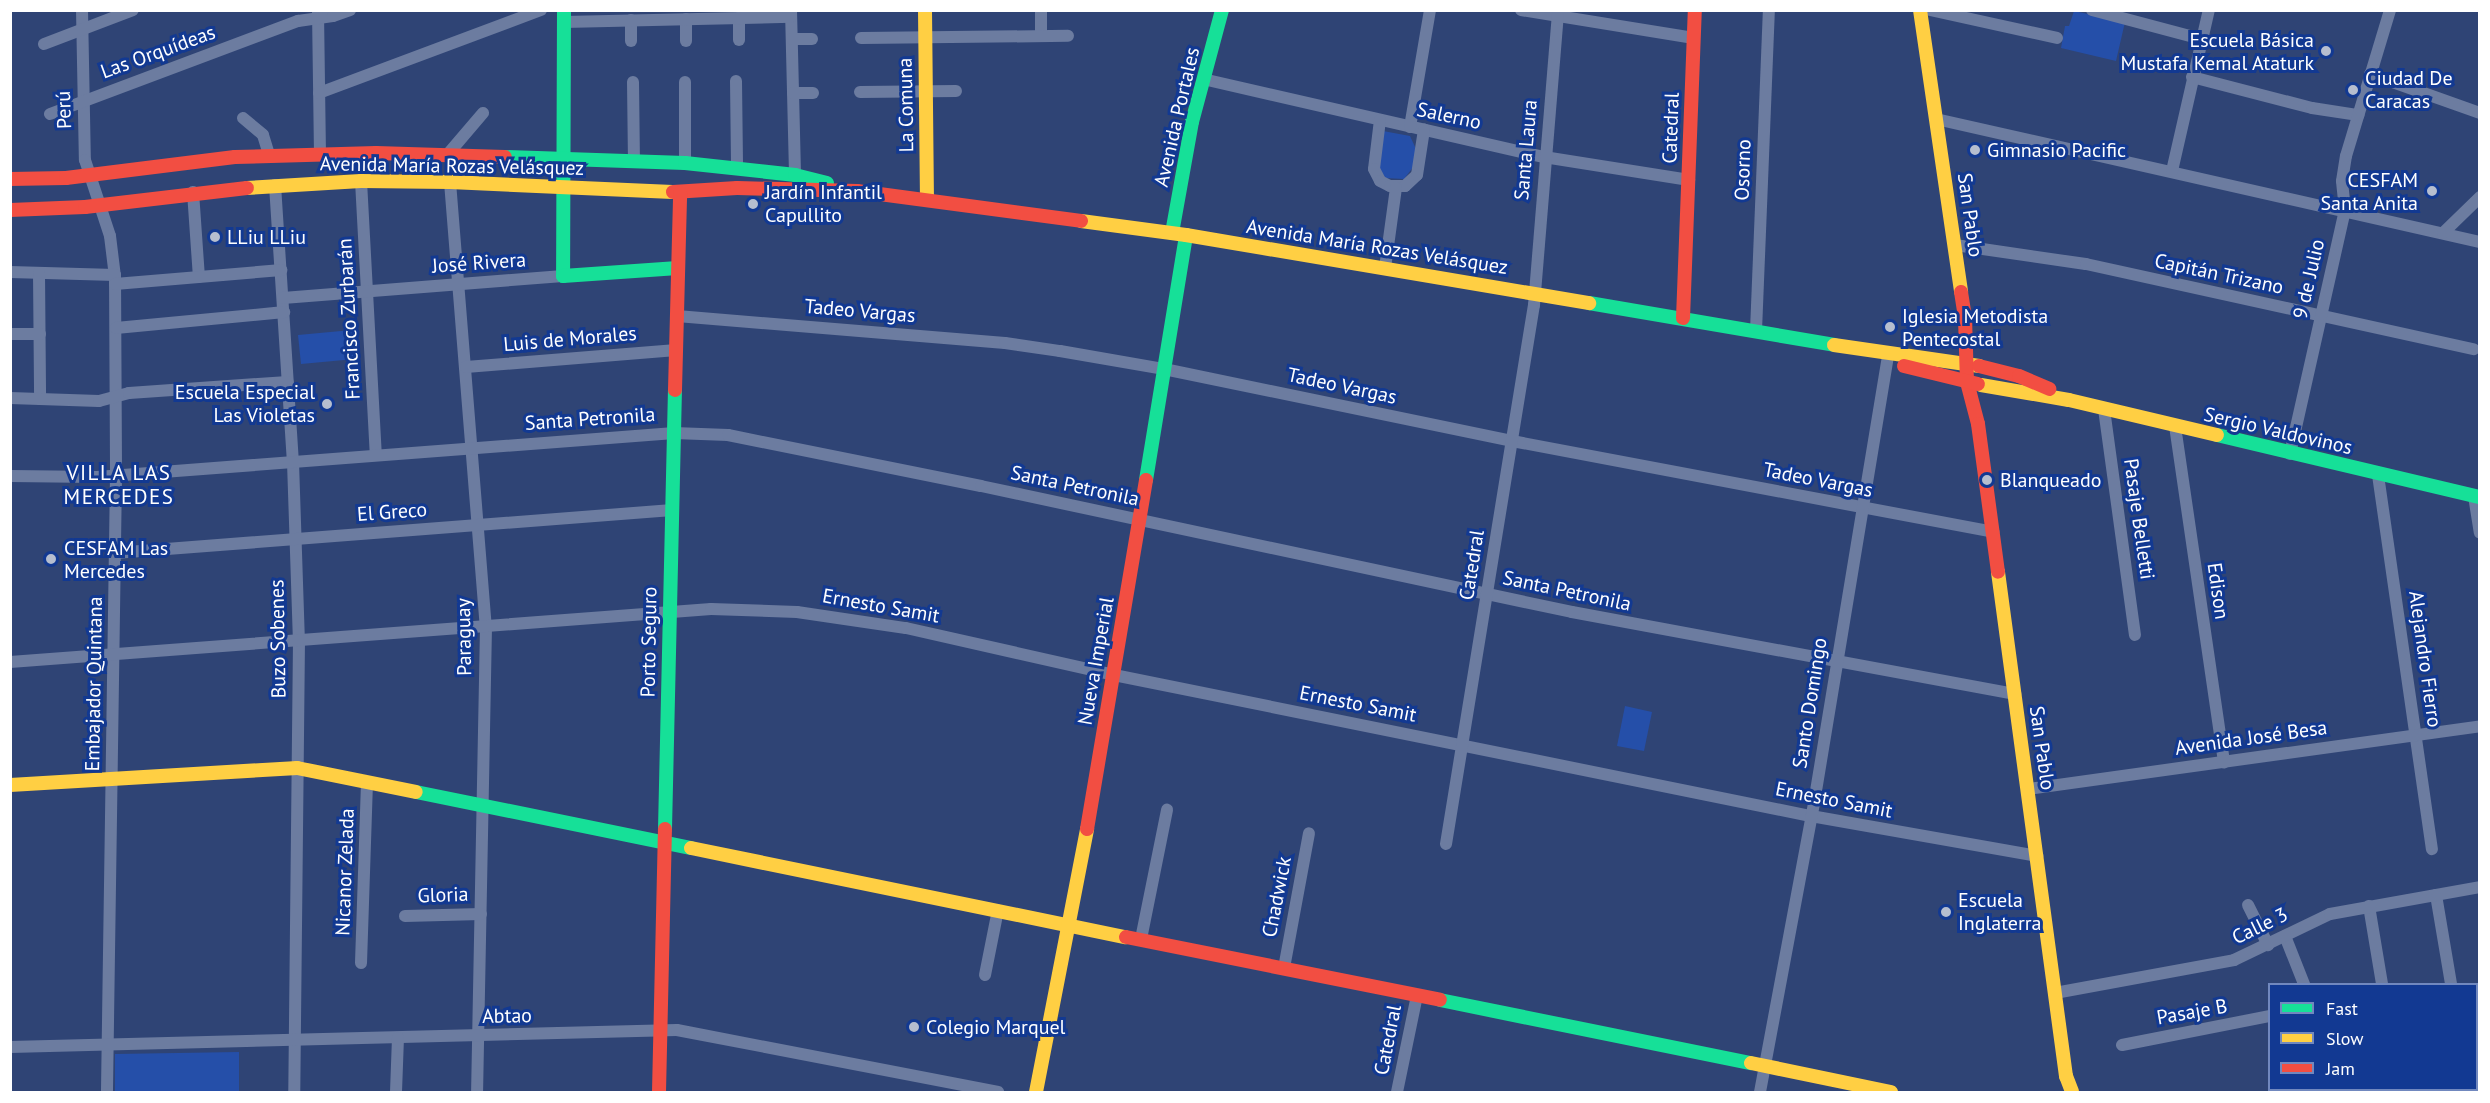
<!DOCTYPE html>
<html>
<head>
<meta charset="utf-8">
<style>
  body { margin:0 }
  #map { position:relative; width:2490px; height:1103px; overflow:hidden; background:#2f4475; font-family:"PT Sans",sans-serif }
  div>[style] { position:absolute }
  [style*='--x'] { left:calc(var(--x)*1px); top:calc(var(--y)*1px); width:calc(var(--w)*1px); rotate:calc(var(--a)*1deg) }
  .green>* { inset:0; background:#254fa9 }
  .street>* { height:12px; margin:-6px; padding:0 6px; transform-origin:6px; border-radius:6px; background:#6c7ca0 }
  .fast>* { height:14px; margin:-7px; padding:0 7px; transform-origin:7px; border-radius:7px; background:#16e098 }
  .slow>* { height:14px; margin:-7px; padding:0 7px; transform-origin:7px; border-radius:7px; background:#ffcf43 }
  .jam>* { height:14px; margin:-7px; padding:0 7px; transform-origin:7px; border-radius:7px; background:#f24e42 }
  .dots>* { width:16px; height:16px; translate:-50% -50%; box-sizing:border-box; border:3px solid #123992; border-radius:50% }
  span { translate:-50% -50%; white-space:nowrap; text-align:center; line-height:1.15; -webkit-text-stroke:6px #123992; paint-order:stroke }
  .poi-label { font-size:20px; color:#fff }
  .right { translate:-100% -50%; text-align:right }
  .left { translate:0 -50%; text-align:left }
  .street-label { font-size:20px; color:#fff }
  .neighbourhood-label { font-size:21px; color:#fff; letter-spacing:1.5px }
  .frame { position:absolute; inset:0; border:12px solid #fff; pointer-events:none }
  .legend { position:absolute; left:2268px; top:983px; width:210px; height:108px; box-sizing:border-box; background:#123992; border:2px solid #7188be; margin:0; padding:8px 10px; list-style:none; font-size:18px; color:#fff }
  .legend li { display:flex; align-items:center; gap:12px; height:30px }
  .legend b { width:30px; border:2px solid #7188be }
</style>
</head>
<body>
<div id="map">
  <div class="green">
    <i style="clip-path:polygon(2074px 11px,2125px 22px,2116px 61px,2061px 48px,2065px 26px,2069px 26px)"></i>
    <i style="clip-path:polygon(1383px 131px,1410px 136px,1416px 149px,1414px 166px,1404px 179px,1385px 178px,1377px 164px)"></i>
    <i style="clip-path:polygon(352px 330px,355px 359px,301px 364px,298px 335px)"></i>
    <i style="clip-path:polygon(1625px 706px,1652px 712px,1644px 751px,1617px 746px)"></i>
    <i style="clip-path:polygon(239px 1052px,239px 1092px,115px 1092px,115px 1054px)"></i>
  </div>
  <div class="street">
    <i style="--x:82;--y:10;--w:150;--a:88.9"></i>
    <i style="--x:85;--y:160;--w:80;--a:71.8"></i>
    <i style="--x:110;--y:236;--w:39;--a:83"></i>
    <i style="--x:115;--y:275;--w:201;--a:89.7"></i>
    <i style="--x:116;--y:476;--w:616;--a:90.84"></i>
    <i style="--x:791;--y:10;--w:165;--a:88.6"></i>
    <i style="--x:1041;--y:10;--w:26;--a:90"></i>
    <i style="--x:1521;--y:10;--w:175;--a:9.2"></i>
    <i style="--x:1930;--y:10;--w:130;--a:12.4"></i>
    <i style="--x:2092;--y:10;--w:113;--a:14.9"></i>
    <i style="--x:318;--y:12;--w:141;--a:89.2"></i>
    <i style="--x:739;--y:18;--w:22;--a:90"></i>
    <i style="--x:686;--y:19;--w:22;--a:90"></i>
    <i style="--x:631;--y:20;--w:21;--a:90"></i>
    <i style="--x:564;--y:22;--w:227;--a:-1.3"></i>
    <i style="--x:861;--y:38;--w:207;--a:-0.6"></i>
    <i style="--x:792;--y:39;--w:20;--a:0"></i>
    <i style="--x:44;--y:44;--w:95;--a:-20.9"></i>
    <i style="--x:2370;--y:74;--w:117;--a:19.5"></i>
    <i style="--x:2192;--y:77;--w:124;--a:14.5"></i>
    <i style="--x:2312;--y:108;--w:47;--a:8.7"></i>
    <i style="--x:1203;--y:79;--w:350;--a:12.9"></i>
    <i style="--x:1544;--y:157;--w:147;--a:9"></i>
    <i style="--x:736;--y:81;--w:88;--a:89.3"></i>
    <i style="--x:633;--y:82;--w:78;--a:89.3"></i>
    <i style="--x:860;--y:92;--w:96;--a:-0.6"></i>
    <i style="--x:319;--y:93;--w:237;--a:-20.5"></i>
    <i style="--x:793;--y:93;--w:20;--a:0"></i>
    <i style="--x:50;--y:114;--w:265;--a:-20.6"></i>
    <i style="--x:298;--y:21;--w:35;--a:-8"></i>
    <i style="--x:333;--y:16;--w:18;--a:-19"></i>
    <i style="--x:243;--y:118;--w:26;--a:40"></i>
    <i style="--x:263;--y:135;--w:21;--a:73"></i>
    <i style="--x:1936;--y:119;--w:558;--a:12.74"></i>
    <i style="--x:1380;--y:120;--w:49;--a:97"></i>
    <i style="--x:1374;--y:169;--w:13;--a:63"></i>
    <i style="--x:1380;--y:181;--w:11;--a:27"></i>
    <i style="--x:1390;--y:186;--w:15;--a:0"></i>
    <i style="--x:1405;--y:186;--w:16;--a:-43"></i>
    <i style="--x:1417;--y:175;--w:46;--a:-81.2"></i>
    <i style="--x:1410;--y:127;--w:119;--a:-80.3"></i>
    <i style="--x:448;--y:154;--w:54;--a:-49.5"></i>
    <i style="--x:685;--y:163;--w:81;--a:-90"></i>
    <i style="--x:2172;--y:171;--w:165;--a:-77.1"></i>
    <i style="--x:361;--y:181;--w:274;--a:86.9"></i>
    <i style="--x:450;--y:182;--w:446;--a:85.4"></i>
    <i style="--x:486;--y:627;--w:465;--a:91.1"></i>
    <i style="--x:275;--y:185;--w:278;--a:86.3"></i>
    <i style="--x:293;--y:462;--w:178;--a:88.1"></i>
    <i style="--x:299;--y:640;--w:452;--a:90.6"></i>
    <i style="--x:193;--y:192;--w:85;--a:86"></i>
    <i style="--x:2443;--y:233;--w:52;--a:-44.2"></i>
    <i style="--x:1955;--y:245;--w:132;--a:8.3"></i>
    <i style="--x:2086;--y:264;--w:397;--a:12.4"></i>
    <i style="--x:1385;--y:268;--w:81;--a:-82.2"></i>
    <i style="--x:10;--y:272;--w:105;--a:1.6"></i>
    <i style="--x:39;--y:273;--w:126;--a:89.5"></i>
    <i style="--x:115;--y:284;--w:167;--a:-4.8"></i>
    <i style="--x:283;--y:298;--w:281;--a:-4.5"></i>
    <i style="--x:677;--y:316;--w:329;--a:4.7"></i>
    <i style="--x:1005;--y:343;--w:56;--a:8.3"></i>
    <i style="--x:1060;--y:351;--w:106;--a:9.8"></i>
    <i style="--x:1164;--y:369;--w:355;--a:11.7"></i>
    <i style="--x:1512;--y:441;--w:490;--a:10.7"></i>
    <i style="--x:116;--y:328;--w:169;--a:-5.4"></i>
    <i style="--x:1756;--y:331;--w:321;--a:-87.7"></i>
    <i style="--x:10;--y:334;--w:30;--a:0"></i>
    <i style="--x:466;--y:367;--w:211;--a:-4.6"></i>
    <i style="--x:10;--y:398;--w:89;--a:1.9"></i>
    <i style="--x:99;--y:401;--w:31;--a:-15"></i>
    <i style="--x:129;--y:393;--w:159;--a:-4"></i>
    <i style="--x:2104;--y:409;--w:228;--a:82.2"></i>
    <i style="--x:2175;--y:426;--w:340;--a:81.7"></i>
    <i style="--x:2290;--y:454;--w:250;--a:-77.3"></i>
    <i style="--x:2345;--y:210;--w:29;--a:-96"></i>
    <i style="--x:2342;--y:181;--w:25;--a:-81"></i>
    <i style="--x:2346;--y:156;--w:152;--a:-73.2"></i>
    <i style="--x:2378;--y:475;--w:378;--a:81.8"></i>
    <i style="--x:10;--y:476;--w:87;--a:0.7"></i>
    <i style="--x:97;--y:477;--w:579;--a:-4.36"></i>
    <i style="--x:674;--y:433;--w:54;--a:2.1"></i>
    <i style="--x:728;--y:435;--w:258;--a:11.4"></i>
    <i style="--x:981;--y:486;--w:604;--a:12.04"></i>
    <i style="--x:1572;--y:612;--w:451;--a:10.5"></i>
    <i style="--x:2474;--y:496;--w:37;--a:81"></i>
    <i style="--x:115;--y:553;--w:559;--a:-4.41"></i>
    <i style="--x:10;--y:662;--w:703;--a:-4.32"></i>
    <i style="--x:711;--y:609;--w:86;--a:2"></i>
    <i style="--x:797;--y:612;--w:110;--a:8.4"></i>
    <i style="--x:906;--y:628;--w:213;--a:12.7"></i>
    <i style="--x:1114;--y:675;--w:711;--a:11.44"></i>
    <i style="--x:1811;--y:816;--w:230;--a:10"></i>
    <i style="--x:2028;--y:789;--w:456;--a:-7.9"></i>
    <i style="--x:1446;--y:844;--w:546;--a:-80.73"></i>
    <i style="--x:1534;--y:305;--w:296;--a:-85.3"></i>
    <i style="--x:2436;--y:895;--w:90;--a:80.4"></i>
    <i style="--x:2248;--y:905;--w:45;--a:63.4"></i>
    <i style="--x:2369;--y:906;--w:79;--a:80.5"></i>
    <i style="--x:405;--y:916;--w:76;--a:-1.5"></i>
    <i style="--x:2285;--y:936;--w:52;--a:68.4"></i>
    <i style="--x:1141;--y:939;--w:132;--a:-78.6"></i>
    <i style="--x:361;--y:963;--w:181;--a:-88.1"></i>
    <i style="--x:1284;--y:968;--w:137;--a:-79.5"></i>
    <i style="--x:985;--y:975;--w:66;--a:-78.7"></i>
    <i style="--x:2055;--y:993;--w:182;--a:-10.4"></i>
    <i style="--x:2234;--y:960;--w:106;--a:-25.6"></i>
    <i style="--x:2330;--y:914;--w:152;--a:-10.2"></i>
    <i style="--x:2122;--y:1045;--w:151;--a:-11.1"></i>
    <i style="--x:10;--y:1047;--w:667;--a:-1.46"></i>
    <i style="--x:677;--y:1030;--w:327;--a:10.9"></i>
    <i style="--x:2327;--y:1090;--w:2;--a:90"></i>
    <i style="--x:396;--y:1092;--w:54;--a:-87.9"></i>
    <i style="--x:1397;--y:1092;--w:99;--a:-78.3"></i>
    <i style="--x:1760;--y:1092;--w:294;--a:-79.4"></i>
    <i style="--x:1814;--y:803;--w:455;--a:-80.6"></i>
  </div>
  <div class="fast">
    <i style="--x:564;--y:10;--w:266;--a:90.2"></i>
    <i style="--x:563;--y:276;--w:115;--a:-4"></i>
    <i style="--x:505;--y:157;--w:180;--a:1.9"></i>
    <i style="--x:685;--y:163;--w:111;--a:6.2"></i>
    <i style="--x:795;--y:175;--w:33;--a:14"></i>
    <i style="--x:1172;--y:233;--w:113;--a:-79.8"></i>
    <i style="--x:1192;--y:122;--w:116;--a:-75"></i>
    <i style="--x:1589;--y:303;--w:249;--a:9.7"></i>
    <i style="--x:2217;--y:435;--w:270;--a:13.3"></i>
    <i style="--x:1146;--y:480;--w:248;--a:-80.7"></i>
    <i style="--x:416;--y:792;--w:281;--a:11.5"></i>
    <i style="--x:665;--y:829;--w:439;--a:-88.7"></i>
    <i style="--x:1440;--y:1000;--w:317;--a:11.5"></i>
    <i style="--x:2476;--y:1059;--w:4;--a:-14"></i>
    <i style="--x:2282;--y:1092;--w:17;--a:-7"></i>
  </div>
  <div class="slow">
    <i style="--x:925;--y:10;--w:189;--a:89.4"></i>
    <i style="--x:1920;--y:10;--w:285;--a:81.7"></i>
    <i style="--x:247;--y:188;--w:114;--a:-3.5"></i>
    <i style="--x:361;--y:181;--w:89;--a:0.6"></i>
    <i style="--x:450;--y:182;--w:223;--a:2.6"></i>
    <i style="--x:1081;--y:221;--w:106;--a:7.6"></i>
    <i style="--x:1186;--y:235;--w:409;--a:9.6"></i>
    <i style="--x:1834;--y:345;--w:147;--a:8.2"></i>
    <i style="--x:1981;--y:385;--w:89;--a:9.7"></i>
    <i style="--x:2069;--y:400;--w:152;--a:13.3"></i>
    <i style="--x:1998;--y:572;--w:509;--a:82.32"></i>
    <i style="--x:2066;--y:1076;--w:17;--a:69"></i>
    <i style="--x:10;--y:785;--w:288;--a:-3.4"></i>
    <i style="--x:297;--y:768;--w:121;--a:11.4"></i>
    <i style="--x:691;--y:848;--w:444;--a:11.6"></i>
    <i style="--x:1751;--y:1063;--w:143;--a:11.7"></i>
    <i style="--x:1036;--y:1092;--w:268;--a:-79"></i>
  </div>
  <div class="jam">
    <i style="--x:10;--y:179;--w:56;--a:-1"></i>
    <i style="--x:66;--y:178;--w:170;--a:-7.1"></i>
    <i style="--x:235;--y:157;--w:141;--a:-1.6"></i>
    <i style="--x:376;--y:153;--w:129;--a:1.8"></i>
    <i style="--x:673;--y:192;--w:64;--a:-3.6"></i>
    <i style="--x:737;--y:188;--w:120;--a:1.4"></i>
    <i style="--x:857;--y:191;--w:226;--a:7.6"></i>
    <i style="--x:10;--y:210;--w:75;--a:-2.3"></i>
    <i style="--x:85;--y:207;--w:163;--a:-6.7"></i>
    <i style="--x:1961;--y:292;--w:26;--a:81"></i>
    <i style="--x:1965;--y:318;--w:64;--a:88.2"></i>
    <i style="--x:1967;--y:382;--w:43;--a:75.3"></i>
    <i style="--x:1978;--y:424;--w:149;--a:82.3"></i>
    <i style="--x:1683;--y:318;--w:308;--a:-87.8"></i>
    <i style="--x:1904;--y:366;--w:76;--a:13.7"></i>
    <i style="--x:1979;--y:366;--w:41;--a:14"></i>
    <i style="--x:2019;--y:376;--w:33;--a:23"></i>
    <i style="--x:675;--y:390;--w:197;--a:-88.5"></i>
    <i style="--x:1087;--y:829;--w:354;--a:-80.4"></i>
    <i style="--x:1126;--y:937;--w:320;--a:11.3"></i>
    <i style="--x:659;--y:1092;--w:263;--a:-88.7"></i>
  </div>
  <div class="dots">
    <i style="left:2326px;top:51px;background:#b6becf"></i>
    <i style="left:2353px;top:90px;background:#b6becf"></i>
    <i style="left:1975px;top:150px;background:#b6becf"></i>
    <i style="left:2432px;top:191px;background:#b6becf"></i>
    <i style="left:753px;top:204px;background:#b6becf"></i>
    <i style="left:215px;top:237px;background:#b6becf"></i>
    <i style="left:1890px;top:327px;background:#b6becf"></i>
    <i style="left:327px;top:404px;background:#b6becf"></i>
    <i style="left:1987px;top:480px;background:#b6becf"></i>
    <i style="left:51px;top:559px;background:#b6becf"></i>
    <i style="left:1946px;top:912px;background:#b6becf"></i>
    <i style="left:914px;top:1027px;background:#b6becf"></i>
  </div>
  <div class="poi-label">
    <span class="right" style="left:2314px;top:52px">Escuela Básica<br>Mustafa Kemal Ataturk</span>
    <span class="left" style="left:2365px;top:90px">Ciudad De<br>Caracas</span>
    <span class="left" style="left:1987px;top:150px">Gimnasio Pacific</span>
    <span class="right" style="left:2418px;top:192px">CESFAM<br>Santa Anita</span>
    <span class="left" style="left:765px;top:204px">Jardín Infantil<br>Capullito</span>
    <span class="left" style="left:227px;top:237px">LLiu LLiu</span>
    <span class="left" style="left:1902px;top:328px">Iglesia Metodista<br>Pentecostal</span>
    <span class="right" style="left:315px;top:404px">Escuela Especial<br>Las Violetas</span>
    <span class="left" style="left:2000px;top:480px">Blanqueado</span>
    <span class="left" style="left:64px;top:560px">CESFAM Las<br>Mercedes</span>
    <span class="left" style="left:1958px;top:912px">Escuela<br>Inglaterra</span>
    <span class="left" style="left:926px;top:1027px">Colegio Marquel</span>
  </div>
  <div class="street-label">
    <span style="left:158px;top:52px;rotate:-20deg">Las Orquídeas</span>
    <span style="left:906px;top:105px;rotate:-91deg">La Comuna</span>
    <span style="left:64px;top:110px;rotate:-92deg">Perú</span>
    <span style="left:1449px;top:116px;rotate:12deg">Salerno</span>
    <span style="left:1177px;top:117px;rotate:-77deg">Avenida Portales</span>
    <span style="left:1671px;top:128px;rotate:-88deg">Catedral</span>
    <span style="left:1526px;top:150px;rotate:-85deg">Santa Laura</span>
    <span style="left:452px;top:166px;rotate:1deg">Avenida María Rozas Velásquez</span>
    <span style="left:1743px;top:170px;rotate:-88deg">Osorno</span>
    <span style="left:1970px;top:215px;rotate:82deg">San Pablo</span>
    <span style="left:1377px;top:247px;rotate:9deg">Avenida María Rozas Velásquez</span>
    <span style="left:479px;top:263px;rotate:-4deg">José Rivera</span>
    <span style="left:2219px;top:274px;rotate:12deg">Capitán Trizano</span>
    <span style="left:2309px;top:279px;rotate:-77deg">9 de Julio</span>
    <span style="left:860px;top:311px;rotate:5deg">Tadeo Vargas</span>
    <span style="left:349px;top:319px;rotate:-93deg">Francisco Zurbarán</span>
    <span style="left:570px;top:339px;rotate:-5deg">Luis de Morales</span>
    <span style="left:1342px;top:386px;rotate:12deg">Tadeo Vargas</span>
    <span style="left:590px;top:419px;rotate:-4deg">Santa Petronila</span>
    <span style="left:2278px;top:431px;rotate:13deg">Sergio Valdovinos</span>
    <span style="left:1818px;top:480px;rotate:11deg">Tadeo Vargas</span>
    <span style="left:1075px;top:486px;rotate:12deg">Santa Petronila</span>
    <span style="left:392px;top:512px;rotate:-4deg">El Greco</span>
    <span style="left:2139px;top:519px;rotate:82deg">Pasaje Belletti</span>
    <span style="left:1472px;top:565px;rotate:-81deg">Catedral</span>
    <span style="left:1567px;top:591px;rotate:12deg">Santa Petronila</span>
    <span style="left:2218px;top:591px;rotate:82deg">Edison</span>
    <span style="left:881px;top:606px;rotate:10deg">Ernesto Samit</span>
    <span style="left:464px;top:637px;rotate:-91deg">Paraguay</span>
    <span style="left:278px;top:639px;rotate:-91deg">Buzo Sobenes</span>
    <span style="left:649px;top:642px;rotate:-89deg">Porto Seguro</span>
    <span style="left:2425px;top:659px;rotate:82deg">Alejandro Fierro</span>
    <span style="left:1096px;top:661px;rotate:-80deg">Nueva Imperial</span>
    <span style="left:94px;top:684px;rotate:-89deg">Embajador Quintana</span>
    <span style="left:1810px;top:703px;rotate:-81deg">Santo Domingo</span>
    <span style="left:1358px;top:704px;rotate:11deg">Ernesto Samit</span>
    <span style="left:2251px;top:738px;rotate:-8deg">Avenida José Besa</span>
    <span style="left:2042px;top:748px;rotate:82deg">San Pablo</span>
    <span style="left:1834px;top:800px;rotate:11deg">Ernesto Samit</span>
    <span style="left:345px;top:872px;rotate:-88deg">Nicanor Zelada</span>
    <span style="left:443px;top:895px;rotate:-2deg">Gloria</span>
    <span style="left:1277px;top:897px;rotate:-79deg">Chadwick</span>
    <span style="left:2260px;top:926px;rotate:-26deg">Calle 3</span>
    <span style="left:2192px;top:1012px;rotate:-10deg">Pasaje B</span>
    <span style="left:507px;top:1016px;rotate:-1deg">Abtao</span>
    <span style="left:1388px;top:1040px;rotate:-79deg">Catedral</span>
  </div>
  <div class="neighbourhood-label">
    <span style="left:119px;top:485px">VILLA LAS<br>MERCEDES</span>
  </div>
  <div class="frame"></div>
  <ul class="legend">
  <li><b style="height:8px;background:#16e098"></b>Fast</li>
  <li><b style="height:8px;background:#ffcf43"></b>Slow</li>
  <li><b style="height:8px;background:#f24e42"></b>Jam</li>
  </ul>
</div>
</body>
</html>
